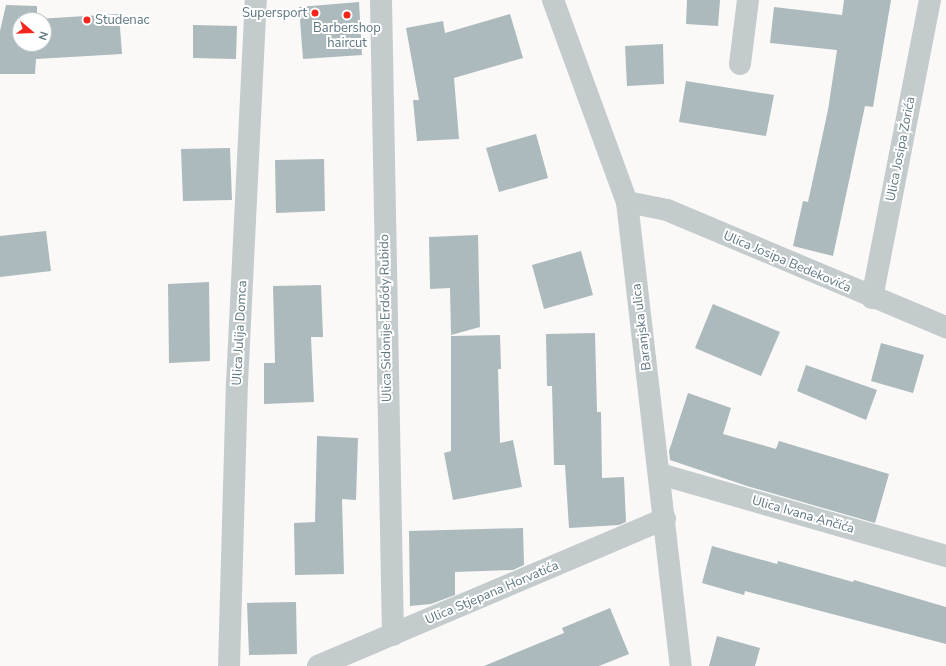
<!DOCTYPE html>
<html>
<head>
<meta charset="utf-8">
<style>
  body { margin:0 }
  #map { position:relative; width:946px; height:666px; overflow:hidden; background:#faf9f7; font-family:"Nunito Sans",sans-serif }
  div>[style] { position:absolute }
  [style*='--x'] { left:calc(var(--x)*1px); top:calc(var(--y)*1px); width:calc(var(--w)*1px); rotate:calc(var(--a)*1deg) }
  .building>* { inset:0; background:#acb9bd }
  .minor>* { height:22px; margin:-11px; padding:0 11px; transform-origin:11px; border-radius:11px; background:#c4cbcd }
  .dots>* { width:11px; height:11px; translate:-50% -50%; box-sizing:border-box; border:2px solid #fff; border-radius:50% }
  span { translate:-50% -50%; white-space:nowrap; text-align:center; line-height:1.15; -webkit-text-stroke:4px #fff; paint-order:stroke }
  .poi-label { font-size:13px; color:#5d767f }
  .right { translate:-100% -50%; text-align:right }
  .left { translate:0 -50%; text-align:left }
  .street-label { font-size:13px; color:#5d767f }
  .north { position:absolute; left:12px; top:12px; width:40px; height:40px; box-sizing:border-box; background:#fff; border:1px solid #bec8cc; border-radius:50%; rotate:109deg; font-size:11px; font-weight:700; line-height:16px; text-align:center; color:#5d767f }
  .north::after { content:''; display:block; margin:auto; width:14px; height:18px; background:#f6251b; clip-path:polygon(50% 0,100% 100%,50% 72%,0 100%) }
</style>
</head>
<body>
<div id="map">
  <div class="building">
    <i style="clip-path:polygon(687px 0,720px 0,718px 26px,686px 24px)"></i>
    <i style="clip-path:polygon(844px 0,891px 0,873px 107px,865px 106px,833px 256px,793px 246px,803px 201px,808px 202px,828px 110px,837px 50px,770px 43px,774px 7px,842px 15px)"></i>
    <i style="clip-path:polygon(359px 2px,362px 55px,303px 59px,299px 7px)"></i>
    <i style="clip-path:polygon(evenodd,6px 5px,37px 6px,37px 19px,119px 14px,122px 54px,36px 59px,35px 74px,0 74px,0 31px,6px 5px,20px 20px,44px 20px,44px 44px,20px 44px,20px 20px)"></i>
    <i style="clip-path:polygon(510px 14px,523px 58px,454px 78px,459px 139px,417px 141px,413px 100px,419px 100px,406px 28px,443px 21px,445px 33px)"></i>
    <i style="clip-path:polygon(193px 25px,237px 26px,236px 59px,193px 58px)"></i>
    <i style="clip-path:polygon(663px 44px,664px 84px,627px 86px,625px 46px)"></i>
    <i style="clip-path:polygon(686px 81px,774px 95px,766px 136px,679px 122px)"></i>
    <i style="clip-path:polygon(536px 134px,548px 178px,499px 192px,486px 148px)"></i>
    <i style="clip-path:polygon(230px 148px,232px 200px,183px 201px,181px 149px)"></i>
    <i style="clip-path:polygon(324px 159px,325px 211px,276px 213px,275px 160px)"></i>
    <i style="clip-path:polygon(46px 231px,51px 271px,0 277px,0 236px)"></i>
    <i style="clip-path:polygon(478px 235px,480px 327px,451px 335px,450px 288px,430px 289px,429px 237px)"></i>
    <i style="clip-path:polygon(581px 251px,593px 295px,544px 309px,532px 265px)"></i>
    <i style="clip-path:polygon(209px 282px,210px 361px,169px 363px,168px 284px)"></i>
    <i style="clip-path:polygon(321px 285px,323px 337px,311px 337px,314px 402px,264px 404px,264px 363px,275px 363px,273px 286px)"></i>
    <i style="clip-path:polygon(713px 304px,780px 332px,761px 376px,695px 348px)"></i>
    <i style="clip-path:polygon(595px 333px,597px 412px,601px 412px,602px 478px,624px 477px,626px 522px,619px 525px,569px 528px,565px 465px,554px 465px,552px 386px,547px 386px,546px 334px)"></i>
    <i style="clip-path:polygon(500px 335px,501px 369px,498px 369px,500px 443px,513px 440px,522px 487px,453px 500px,444px 453px,451px 451px,451px 336px)"></i>
    <i style="clip-path:polygon(881px 343px,924px 355px,913px 393px,871px 381px)"></i>
    <i style="clip-path:polygon(806px 365px,877px 390px,866px 420px,797px 391px)"></i>
    <i style="clip-path:polygon(688px 393px,731px 408px,723px 434px,776px 449px,779px 441px,889px 474px,875px 523px,747px 486px,670px 460px,669px 451px)"></i>
    <i style="clip-path:polygon(317px 436px,358px 438px,356px 500px,342px 499px,344px 574px,295px 575px,294px 523px,315px 522px)"></i>
    <i style="clip-path:polygon(523px 528px,524px 565px,513px 570px,455px 572px,455px 595px,431px 604px,410px 606px,409px 531px)"></i>
    <i style="clip-path:polygon(712px 546px,777px 564px,778px 561px,853px 582px,854px 580px,946px 607px,946px 644px,745px 591px,744px 595px,702px 583px)"></i>
    <i style="clip-path:polygon(296px 602px,297px 654px,249px 655px,247px 603px)"></i>
    <i style="clip-path:polygon(610px 608px,629px 654px,599px 666px,484px 666px,564px 633px,562px 628px)"></i>
    <i style="clip-path:polygon(717px 636px,760px 648px,755px 666px,709px 666px)"></i>
  </div>
  <div class="minor">
    <i style="--x:381;--y:0;--w:635;--a:88.92"></i>
    <i style="--x:553;--y:0;--w:215;--a:69.9"></i>
    <i style="--x:627;--y:202;--w:467;--a:83.4"></i>
    <i style="--x:740;--y:64;--w:64;--a:-82.9"></i>
    <i style="--x:627;--y:202;--w:41;--a:11.3"></i>
    <i style="--x:667;--y:210;--w:303;--a:22.8"></i>
    <i style="--x:872;--y:298;--w:304;--a:-79"></i>
    <i style="--x:660;--y:474;--w:298;--a:16"></i>
    <i style="--x:229;--y:666;--w:282;--a:-88.4"></i>
    <i style="--x:237;--y:384;--w:384;--a:-87.2"></i>
    <i style="--x:318;--y:666;--w:377;--a:-23"></i>
  </div>
  <div class="dots">
    <i style="left:315px;top:13px;background:#f6251b"></i>
    <i style="left:347px;top:15px;background:#f6251b"></i>
    <i style="left:87px;top:20px;background:#f6251b"></i>
  </div>
  <div class="poi-label">
    <span class="right" style="left:307px;top:13px">Supersport</span>
    <span class="left" style="left:95px;top:20px">Studenac</span>
    <span style="left:347px;top:36px">Barbershop<br>haircut</span>
  </div>
  <div class="street-label">
    <span style="left:901px;top:149px;rotate:-79deg">Ulica Josipa Zorića</span>
    <span style="left:787px;top:262px;rotate:23deg">Ulica Josipa Bedekovića</span>
    <span style="left:386px;top:318px;rotate:-91deg">Ulica Sidonije Erdődy Rubido</span>
    <span style="left:642px;top:327px;rotate:-97deg">Baranjska ulica</span>
    <span style="left:240px;top:333px;rotate:-87deg">Ulica Julija Domca</span>
    <span style="left:803px;top:515px;rotate:16deg">Ulica Ivana Ančića</span>
    <span style="left:492px;top:593px;rotate:-23deg">Ulica Stjepana Horvatića</span>
  </div>
  <div class="north">N</div>
</div>
</body>
</html>
